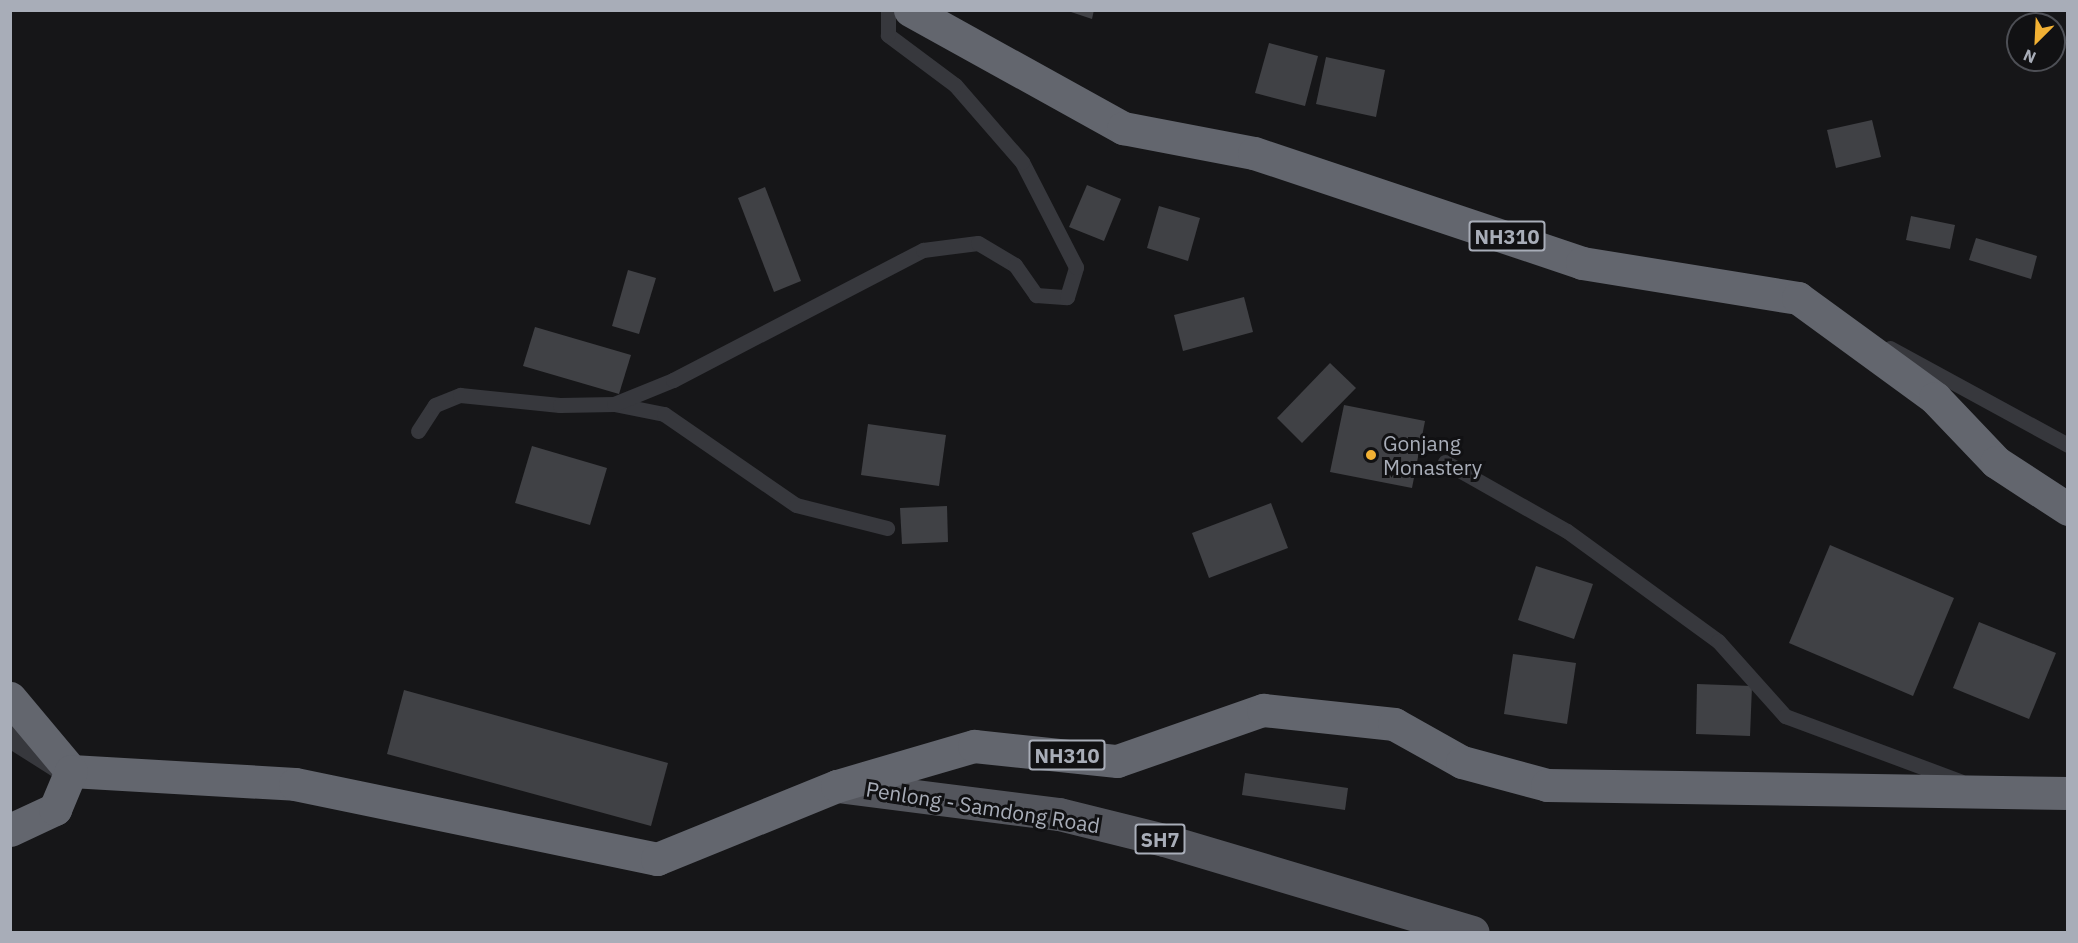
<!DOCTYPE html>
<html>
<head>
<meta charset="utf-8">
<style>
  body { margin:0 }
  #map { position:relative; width:2078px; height:943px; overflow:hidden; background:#161618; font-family:"IBM Plex Sans",sans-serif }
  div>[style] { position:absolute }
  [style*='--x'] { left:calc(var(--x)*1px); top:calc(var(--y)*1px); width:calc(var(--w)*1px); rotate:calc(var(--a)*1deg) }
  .building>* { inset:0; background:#404145 }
  .lane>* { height:15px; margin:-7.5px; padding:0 7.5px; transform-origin:7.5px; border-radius:7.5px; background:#37383d }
  .street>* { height:30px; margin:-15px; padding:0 15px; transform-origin:15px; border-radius:15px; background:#37383d }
  .primary>* { height:33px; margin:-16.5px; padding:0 16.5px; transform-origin:16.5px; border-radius:16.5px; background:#53555c }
  .highway>* { height:33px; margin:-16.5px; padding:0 16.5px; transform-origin:16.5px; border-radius:16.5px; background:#63666e }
  .dots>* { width:16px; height:16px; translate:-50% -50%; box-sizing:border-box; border:3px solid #111113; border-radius:50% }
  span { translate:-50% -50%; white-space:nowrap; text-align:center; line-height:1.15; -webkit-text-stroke:6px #111113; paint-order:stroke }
  .shield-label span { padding:2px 4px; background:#111113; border:2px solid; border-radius:4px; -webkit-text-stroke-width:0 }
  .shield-label { font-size:20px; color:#a8adb8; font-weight:700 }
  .poi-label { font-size:21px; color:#a8adb8 }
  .left { translate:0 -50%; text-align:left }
  .street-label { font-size:21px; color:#a8adb8 }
  .frame { position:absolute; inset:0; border:12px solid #a8adb8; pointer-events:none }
  .north { position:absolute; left:2006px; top:12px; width:60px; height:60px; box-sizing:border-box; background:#111113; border:2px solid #4d4f55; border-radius:50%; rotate:204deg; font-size:16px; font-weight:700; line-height:24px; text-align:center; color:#a8adb8 }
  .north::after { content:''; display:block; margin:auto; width:21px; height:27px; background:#f2b134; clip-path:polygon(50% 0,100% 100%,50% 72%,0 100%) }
</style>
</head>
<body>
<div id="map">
  <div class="building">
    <i style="clip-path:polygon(1065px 10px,1094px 10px,1092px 19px)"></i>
    <i style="clip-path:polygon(1269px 43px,1318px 56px,1305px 106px,1255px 93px)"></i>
    <i style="clip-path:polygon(1326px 57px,1385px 70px,1376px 117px,1316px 104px)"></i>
    <i style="clip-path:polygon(1872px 120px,1881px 157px,1836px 168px,1827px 130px)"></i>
    <i style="clip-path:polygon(1087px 185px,1121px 199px,1104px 241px,1069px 227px)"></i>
    <i style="clip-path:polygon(765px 187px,801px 281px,774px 292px,738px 198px)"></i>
    <i style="clip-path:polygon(1159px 206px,1200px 218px,1188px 261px,1147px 248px)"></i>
    <i style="clip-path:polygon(1911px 216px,1955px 225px,1950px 249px,1906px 240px)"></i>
    <i style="clip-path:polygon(1976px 238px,2037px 256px,2031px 279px,1969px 260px)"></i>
    <i style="clip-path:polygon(628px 270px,656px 278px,639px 334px,612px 326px)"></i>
    <i style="clip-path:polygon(1244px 297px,1253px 332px,1183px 351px,1174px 315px)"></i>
    <i style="clip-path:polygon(535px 327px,631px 355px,619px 394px,523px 366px)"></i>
    <i style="clip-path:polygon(1330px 363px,1356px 388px,1302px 443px,1277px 418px)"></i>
    <i style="clip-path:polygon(1344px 405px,1425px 421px,1412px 488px,1330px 472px)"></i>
    <i style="clip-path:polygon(868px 424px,946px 435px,939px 486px,861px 475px)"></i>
    <i style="clip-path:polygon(532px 446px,607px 468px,590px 525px,515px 503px)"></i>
    <i style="clip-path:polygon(1271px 503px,1288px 548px,1209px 578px,1192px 533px)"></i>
    <i style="clip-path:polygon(947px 506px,948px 542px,902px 544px,900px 508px)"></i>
    <i style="clip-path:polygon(1830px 545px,1954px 598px,1913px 696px,1789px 643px)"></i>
    <i style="clip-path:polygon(1536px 566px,1593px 584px,1574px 639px,1518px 620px)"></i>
    <i style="clip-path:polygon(1979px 622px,2056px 653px,2029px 719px,1953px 688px)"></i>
    <i style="clip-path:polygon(1513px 654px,1576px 663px,1567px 724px,1504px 714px)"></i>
    <i style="clip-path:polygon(1697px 684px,1752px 686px,1750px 736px,1696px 734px)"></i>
    <i style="clip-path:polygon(404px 690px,668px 763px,651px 826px,387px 754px)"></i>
    <i style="clip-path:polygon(1245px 773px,1348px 788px,1345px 810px,1242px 795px)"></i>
  </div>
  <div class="lane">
    <i style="--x:1890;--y:348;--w:203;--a:28.6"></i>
    <i style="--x:614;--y:404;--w:51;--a:11.3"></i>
    <i style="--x:664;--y:414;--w:160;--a:34.6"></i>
    <i style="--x:796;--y:505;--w:94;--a:14.2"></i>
    <i style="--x:418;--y:431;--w:31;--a:-57"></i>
    <i style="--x:435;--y:405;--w:27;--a:-22"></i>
    <i style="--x:460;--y:395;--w:100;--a:5.7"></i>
    <i style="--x:560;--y:405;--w:54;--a:-1.1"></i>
    <i style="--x:614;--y:404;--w:64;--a:-22.1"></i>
    <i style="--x:673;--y:380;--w:282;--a:-27.5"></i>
    <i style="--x:923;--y:250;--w:55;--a:-7.3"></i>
    <i style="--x:978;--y:243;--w:43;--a:30.7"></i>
    <i style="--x:1015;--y:265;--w:37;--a:55"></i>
    <i style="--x:1036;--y:295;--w:31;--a:4"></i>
    <i style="--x:1067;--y:297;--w:31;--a:-73"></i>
    <i style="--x:1076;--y:267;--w:118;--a:-117.2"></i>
    <i style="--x:1022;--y:162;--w:102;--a:-131"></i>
    <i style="--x:955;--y:85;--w:84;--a:-143.3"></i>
    <i style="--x:888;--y:35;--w:25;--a:-90"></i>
    <i style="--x:1445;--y:462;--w:140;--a:29.5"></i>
    <i style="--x:1567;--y:531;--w:187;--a:36.1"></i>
    <i style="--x:1718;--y:641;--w:101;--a:48.2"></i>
    <i style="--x:1785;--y:716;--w:187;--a:20.4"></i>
  </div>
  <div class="street">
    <i style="--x:10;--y:732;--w:58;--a:32.3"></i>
  </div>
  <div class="primary">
    <i style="--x:837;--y:786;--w:224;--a:7.2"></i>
    <i style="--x:1059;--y:814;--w:108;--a:13.9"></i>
    <i style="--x:1164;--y:840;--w:322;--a:16.6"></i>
  </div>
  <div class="highway">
    <i style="--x:910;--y:10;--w:244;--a:29"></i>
    <i style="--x:1123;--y:128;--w:133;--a:10.8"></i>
    <i style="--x:1254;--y:153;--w:346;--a:18.5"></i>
    <i style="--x:1582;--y:263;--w:219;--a:9.2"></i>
    <i style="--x:1798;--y:298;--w:170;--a:36.1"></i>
    <i style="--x:1935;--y:398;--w:88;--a:46.4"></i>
    <i style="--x:1996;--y:462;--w:86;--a:33.1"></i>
    <i style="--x:10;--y:698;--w:95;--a:50.1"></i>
    <i style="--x:71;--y:771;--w:224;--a:3.3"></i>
    <i style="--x:295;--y:784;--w:370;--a:11.7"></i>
    <i style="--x:657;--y:859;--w:194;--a:-22.1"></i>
    <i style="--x:837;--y:786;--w:143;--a:-16.3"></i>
    <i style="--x:974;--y:746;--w:144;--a:6"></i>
    <i style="--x:1117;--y:761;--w:155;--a:-19.3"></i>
    <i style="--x:1263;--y:710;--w:132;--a:6.1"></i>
    <i style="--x:1394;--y:724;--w:78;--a:29.2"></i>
    <i style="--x:1462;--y:762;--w:88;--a:15.1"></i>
    <i style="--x:1547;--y:785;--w:521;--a:0.88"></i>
    <i style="--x:10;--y:830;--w:50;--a:-25"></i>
    <i style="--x:55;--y:809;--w:41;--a:-67.2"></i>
  </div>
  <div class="dots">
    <i style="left:1371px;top:455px;background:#f2b134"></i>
  </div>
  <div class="shield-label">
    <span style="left:1507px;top:236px">NH310</span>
    <span style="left:1067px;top:755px">NH310</span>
    <span style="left:1160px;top:839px">SH7</span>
  </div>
  <div class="poi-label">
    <span class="left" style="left:1383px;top:455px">Gonjang<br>Monastery</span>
  </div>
  <div class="street-label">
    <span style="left:983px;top:807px;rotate:9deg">Penlong - Samdong Road</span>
  </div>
  <div class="frame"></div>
  <div class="north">N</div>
</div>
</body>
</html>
